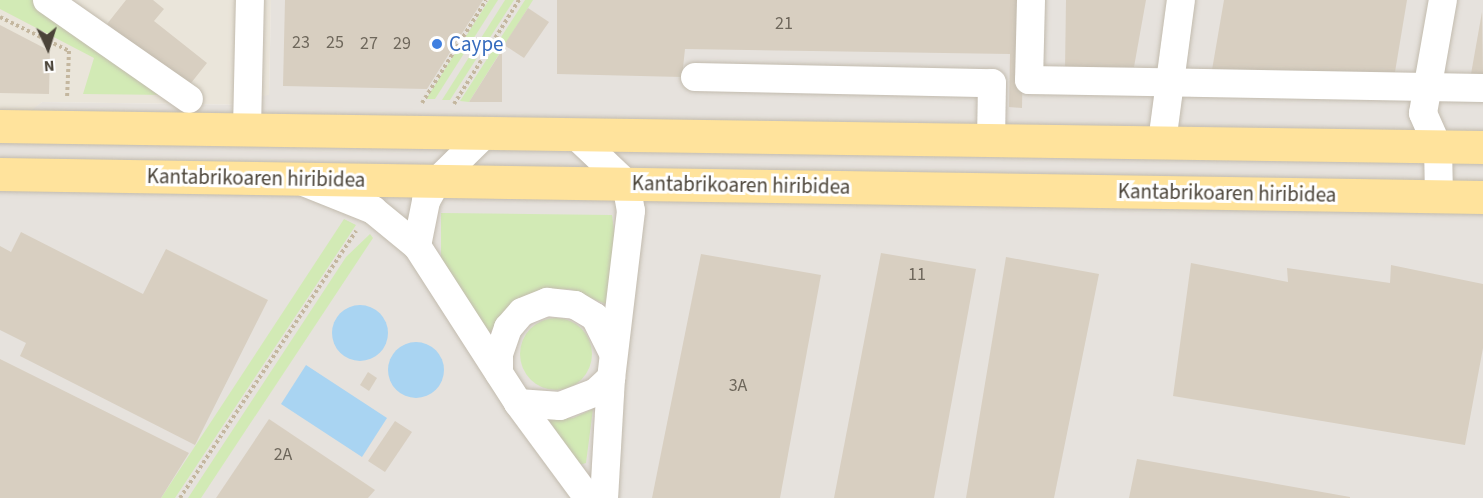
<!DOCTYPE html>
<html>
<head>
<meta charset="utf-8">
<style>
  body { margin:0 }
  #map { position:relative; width:1483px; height:498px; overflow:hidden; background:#f6f3ec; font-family:"Source Sans 3",sans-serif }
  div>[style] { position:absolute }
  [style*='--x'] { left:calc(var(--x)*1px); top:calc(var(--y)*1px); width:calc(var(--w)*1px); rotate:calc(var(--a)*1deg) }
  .residential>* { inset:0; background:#eae5da }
  .industrial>* { inset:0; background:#e6e2dd }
  .green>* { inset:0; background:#d2eab5 }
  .round { border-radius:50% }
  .water>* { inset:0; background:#a9d4f2 }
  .building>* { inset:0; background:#d8cfc1 }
  .path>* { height:4px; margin-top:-2px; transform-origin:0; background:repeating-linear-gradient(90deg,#c4b79f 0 3px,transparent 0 6px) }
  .roads { filter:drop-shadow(0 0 2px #c2bbae) drop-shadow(0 0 2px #c2bbae) }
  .minor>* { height:28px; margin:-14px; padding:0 14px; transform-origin:14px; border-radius:14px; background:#fff }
  .major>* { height:33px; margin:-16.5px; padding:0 16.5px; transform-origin:16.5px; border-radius:16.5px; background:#ffe39c }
  .dots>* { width:16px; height:16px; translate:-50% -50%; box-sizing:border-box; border:3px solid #fff; border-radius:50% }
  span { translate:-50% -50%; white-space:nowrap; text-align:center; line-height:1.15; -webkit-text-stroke:6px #fff; paint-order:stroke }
  .number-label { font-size:18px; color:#6e675b }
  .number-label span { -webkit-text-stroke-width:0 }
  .shop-label { font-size:21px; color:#366cbe }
  .left { translate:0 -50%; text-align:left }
  .street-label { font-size:21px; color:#4b4439 }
  .north { position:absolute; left:18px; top:18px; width:60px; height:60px; -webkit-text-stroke:4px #fff; paint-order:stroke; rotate:176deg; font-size:16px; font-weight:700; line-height:24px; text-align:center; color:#4b4439 }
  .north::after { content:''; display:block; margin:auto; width:21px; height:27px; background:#4b4439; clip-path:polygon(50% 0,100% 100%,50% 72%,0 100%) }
</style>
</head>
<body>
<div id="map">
  <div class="residential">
    <i style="clip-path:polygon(0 0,271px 0,269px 96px,260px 105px,42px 102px,31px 111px,0 111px)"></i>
  </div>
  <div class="industrial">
    <i style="clip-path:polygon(271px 0,1483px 0,1483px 498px,0 498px,0 111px,30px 111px,42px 102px,260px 105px,261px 96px,269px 95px)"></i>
  </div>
  <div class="green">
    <i style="clip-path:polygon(0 0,34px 0,173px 95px,83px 94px,94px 58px,0 9px)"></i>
    <i style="clip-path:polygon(489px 0,498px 0,435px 99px,426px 99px)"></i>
    <i style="clip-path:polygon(505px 0,514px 0,450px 100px,442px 100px)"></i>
    <i style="clip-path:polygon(525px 0,533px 0,469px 102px,460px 101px)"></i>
    <i style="clip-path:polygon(441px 213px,612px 215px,615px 238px,606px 304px,569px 289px,537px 291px,522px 297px,489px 333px,441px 260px)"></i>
    <i style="clip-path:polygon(344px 219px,356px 225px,175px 498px,161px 498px)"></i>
    <i style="clip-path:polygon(370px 234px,373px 238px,201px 498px,188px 498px,346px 257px)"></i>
    <i class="round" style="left:520px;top:318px;width:72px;height:72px"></i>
    <i style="clip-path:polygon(593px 409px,586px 463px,579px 465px,548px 419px,573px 418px)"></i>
  </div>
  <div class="water">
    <i class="round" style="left:332px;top:305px;width:56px;height:56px"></i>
    <i class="round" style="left:388px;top:342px;width:56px;height:56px"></i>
    <i style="clip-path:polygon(306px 365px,387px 418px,362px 457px,281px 404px)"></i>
  </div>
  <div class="building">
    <i style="clip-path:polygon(126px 0,153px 0,164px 9px,154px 21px,207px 63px,187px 88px,107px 24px)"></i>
    <i style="clip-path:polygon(285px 0,483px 0,427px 89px,283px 86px)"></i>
    <i style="clip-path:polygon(557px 0,1024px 0,1022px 108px,1009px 107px,1010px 54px,685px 49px,682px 77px,557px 74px)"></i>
    <i style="clip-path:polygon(1066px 0,1146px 0,1134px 67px,1065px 70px)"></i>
    <i style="clip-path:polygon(1224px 0,1407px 0,1395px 72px,1212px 70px)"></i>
    <i style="clip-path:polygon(528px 8px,549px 22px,524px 58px,504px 45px)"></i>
    <i style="clip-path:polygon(1482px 12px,1483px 74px,1471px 74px)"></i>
    <i style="clip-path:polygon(0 25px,50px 51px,49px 94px,0 93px)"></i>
    <i style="clip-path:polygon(502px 50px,502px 102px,469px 102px)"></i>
    <i style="clip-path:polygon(21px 232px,143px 294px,166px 249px,268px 300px,195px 445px,20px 356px,26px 343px,0 330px,0 246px,11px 252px)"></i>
    <i style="clip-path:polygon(881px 253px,976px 269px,934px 498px,834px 498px)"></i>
    <i style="clip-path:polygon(701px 254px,821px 275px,780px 498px,652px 498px)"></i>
    <i style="clip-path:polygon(1006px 257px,1099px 274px,1054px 498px,966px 498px)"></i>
    <i style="clip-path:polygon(1191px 263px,1288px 282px,1287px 268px,1390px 283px,1391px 265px,1483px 284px,1483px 348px,1465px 445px,1173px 396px)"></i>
    <i style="clip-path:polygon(0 359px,189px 453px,161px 498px,0 498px)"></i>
    <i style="clip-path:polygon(368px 372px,377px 378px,369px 391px,360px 385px)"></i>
    <i style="clip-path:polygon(269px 419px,375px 490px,368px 498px,216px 498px)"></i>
    <i style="clip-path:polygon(395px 421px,412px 432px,385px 472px,368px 461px)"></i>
    <i style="clip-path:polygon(1137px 459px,1350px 497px,1350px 498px,1129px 498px)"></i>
  </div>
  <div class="path">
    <i style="--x:0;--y:17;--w:77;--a:26.2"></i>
    <i style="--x:69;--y:51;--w:48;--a:92.4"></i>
    <i style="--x:422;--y:103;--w:121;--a:-58.1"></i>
    <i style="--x:454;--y:104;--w:123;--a:-58"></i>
    <i style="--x:180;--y:498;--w:320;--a:-56.6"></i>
  </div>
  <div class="roads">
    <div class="minor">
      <i style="--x:47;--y:0;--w:173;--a:34.9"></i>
      <i style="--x:1031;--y:0;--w:80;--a:91.4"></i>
      <i style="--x:1029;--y:80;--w:454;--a:1"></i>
      <i style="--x:695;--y:77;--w:297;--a:1.2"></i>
      <i style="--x:992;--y:83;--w:56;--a:91"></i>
      <i style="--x:247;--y:129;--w:129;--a:-88.7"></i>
      <i style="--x:573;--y:133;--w:73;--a:43.3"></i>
      <i style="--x:626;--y:183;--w:28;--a:80"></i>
      <i style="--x:631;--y:211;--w:168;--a:96.8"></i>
      <i style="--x:611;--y:378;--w:120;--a:93.3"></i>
      <i style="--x:1162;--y:142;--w:143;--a:-82.4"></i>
      <i style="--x:301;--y:181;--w:78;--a:21.9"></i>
      <i style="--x:373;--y:210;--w:57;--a:39.3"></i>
      <i style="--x:417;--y:246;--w:187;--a:57.2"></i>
      <i style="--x:518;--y:403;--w:118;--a:53.6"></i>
      <i style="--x:1439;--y:197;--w:50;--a:-91.1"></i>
      <i style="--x:1438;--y:147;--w:37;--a:-114"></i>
      <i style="--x:1423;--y:113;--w:115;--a:-80"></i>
      <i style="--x:417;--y:246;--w:46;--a:-78.7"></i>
      <i style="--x:426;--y:201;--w:23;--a:-61"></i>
      <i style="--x:437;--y:181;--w:70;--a:-44.4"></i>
      <i style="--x:499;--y:373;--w:19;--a:-90"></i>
      <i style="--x:499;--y:354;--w:28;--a:-71"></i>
      <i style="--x:508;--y:328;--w:21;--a:-49"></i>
      <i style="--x:522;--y:312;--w:27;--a:-22"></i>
      <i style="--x:547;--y:302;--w:28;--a:6"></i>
      <i style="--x:575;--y:305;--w:23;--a:31"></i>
      <i style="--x:595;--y:317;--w:40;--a:63.4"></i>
      <i style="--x:518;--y:403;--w:42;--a:4.1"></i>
      <i style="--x:560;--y:406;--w:39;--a:-21"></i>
      <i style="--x:596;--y:392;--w:21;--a:-43"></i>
    </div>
    <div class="major">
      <i style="--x:0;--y:126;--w:1483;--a:0.81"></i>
      <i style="--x:0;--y:174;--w:1483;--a:0.89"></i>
    </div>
  </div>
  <div class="dots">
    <i style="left:437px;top:44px;background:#3f7fe0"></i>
  </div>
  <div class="number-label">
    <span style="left:784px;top:24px">21</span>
    <span style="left:301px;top:43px">23</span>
    <span style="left:335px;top:43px">25</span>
    <span style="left:369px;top:44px">27</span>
    <span style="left:402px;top:44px">29</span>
    <span style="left:917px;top:275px">11</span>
    <span style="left:738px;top:386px">3A</span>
    <span style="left:283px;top:455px">2A</span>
  </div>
  <div class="shop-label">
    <span class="left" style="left:449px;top:44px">Caype</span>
  </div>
  <div class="street-label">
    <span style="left:256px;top:178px;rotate:1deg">Kantabrikoaren hiribidea</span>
    <span style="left:741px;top:185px;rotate:1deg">Kantabrikoaren hiribidea</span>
    <span style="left:1227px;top:193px;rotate:1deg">Kantabrikoaren hiribidea</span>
  </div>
  <div class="north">N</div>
</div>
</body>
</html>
